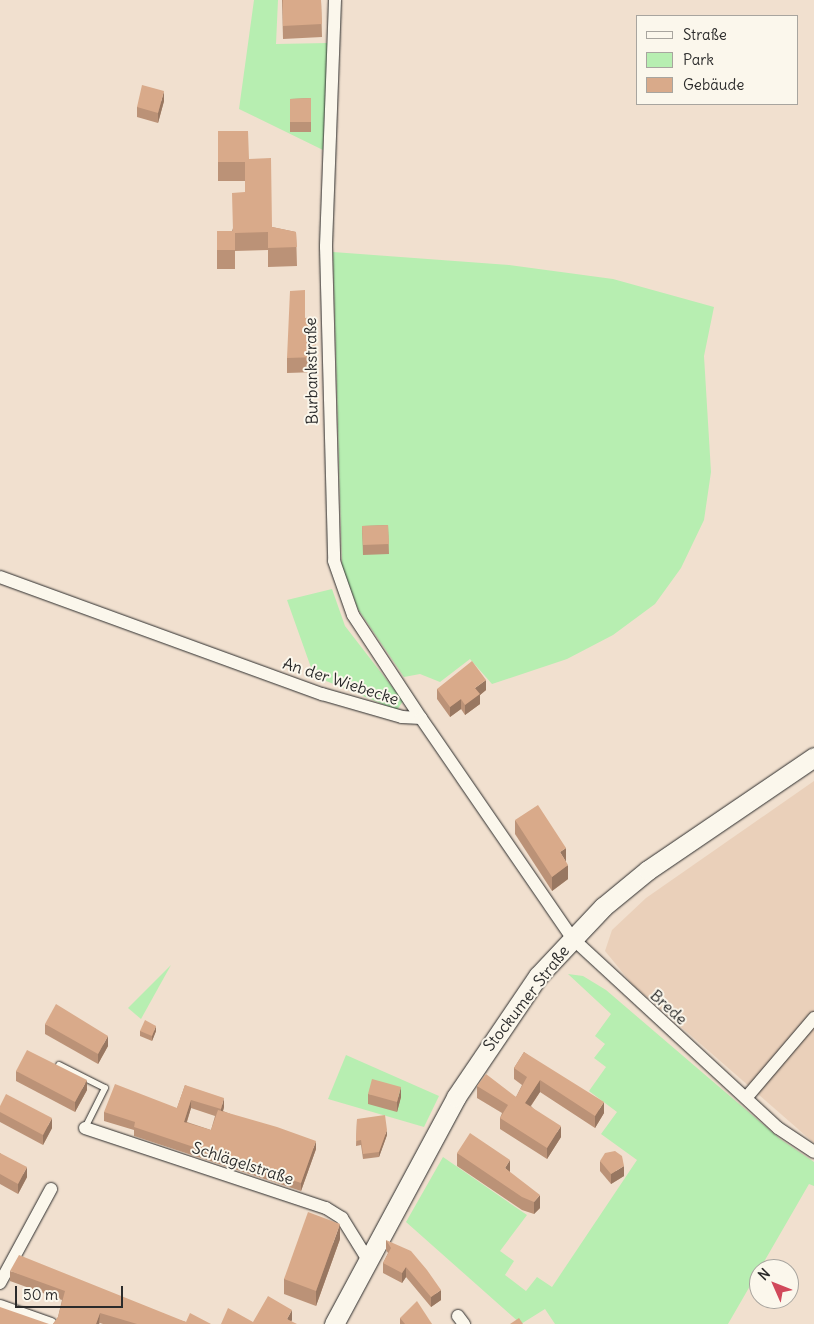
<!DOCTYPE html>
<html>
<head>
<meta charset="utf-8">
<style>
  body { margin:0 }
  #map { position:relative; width:814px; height:1324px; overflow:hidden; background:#f1e0cf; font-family:Delius,sans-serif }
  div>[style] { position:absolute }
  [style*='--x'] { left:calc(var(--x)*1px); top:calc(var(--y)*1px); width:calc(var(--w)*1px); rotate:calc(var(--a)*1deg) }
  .built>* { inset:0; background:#ead0ba }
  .green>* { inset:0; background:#b7eeb1 }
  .roads { filter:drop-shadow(0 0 1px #2b2b2b) drop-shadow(0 0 1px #2b2b2b) }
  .service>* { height:6px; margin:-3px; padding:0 3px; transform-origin:3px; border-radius:3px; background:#fbf7ec }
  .minor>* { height:12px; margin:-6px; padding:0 6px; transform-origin:6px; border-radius:6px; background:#fbf7ec }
  .secondary>* { height:19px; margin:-9.5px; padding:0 9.5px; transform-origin:9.5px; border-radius:9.5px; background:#fbf7ec }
  .wall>* { inset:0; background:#bb9277 }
  .shaded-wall>* { inset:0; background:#987761 }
  .building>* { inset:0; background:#d9aa8a }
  span { translate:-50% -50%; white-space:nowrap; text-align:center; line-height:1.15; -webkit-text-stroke:4px #fbf7ec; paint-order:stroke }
  .street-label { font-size:16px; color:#2b2b2b }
  .legend { position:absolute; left:636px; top:15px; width:162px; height:90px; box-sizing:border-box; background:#fbf7ec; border:1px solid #a8a59f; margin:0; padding:6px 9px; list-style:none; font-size:15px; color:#2b2b2b }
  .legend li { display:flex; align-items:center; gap:10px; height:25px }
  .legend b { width:25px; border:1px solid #a8a59f }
  .north { position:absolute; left:749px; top:1259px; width:50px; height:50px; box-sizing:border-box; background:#fbf7ec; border:1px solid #a8a59f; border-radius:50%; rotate:314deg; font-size:14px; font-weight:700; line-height:20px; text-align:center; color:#2b2b2b }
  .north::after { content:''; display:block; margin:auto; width:18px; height:22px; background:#d1495b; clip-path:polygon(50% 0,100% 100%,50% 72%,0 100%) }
  .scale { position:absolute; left:15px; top:1286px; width:108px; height:22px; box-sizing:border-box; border:2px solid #2b2b2b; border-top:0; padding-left:6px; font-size:15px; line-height:18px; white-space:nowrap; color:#2b2b2b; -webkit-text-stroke:4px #fbf7ec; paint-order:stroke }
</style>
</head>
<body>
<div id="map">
  <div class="built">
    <i style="clip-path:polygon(814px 781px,814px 1143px,632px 984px,605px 951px,612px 930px,646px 898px)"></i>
  </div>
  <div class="green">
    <i style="clip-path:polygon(254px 0,278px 0,276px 44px,328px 43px,323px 150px,239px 109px)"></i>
    <i style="clip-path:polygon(333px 252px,509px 265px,613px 279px,714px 307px,704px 356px,711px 472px,704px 520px,681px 568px,655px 604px,613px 635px,567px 659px,492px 684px,470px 659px,440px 682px,420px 674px,404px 677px,358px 609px,342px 566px)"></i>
    <i style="clip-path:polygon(332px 589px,345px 626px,403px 701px,397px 710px,314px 676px,287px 600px)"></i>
    <i style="clip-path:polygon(171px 965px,141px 1019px,128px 1008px)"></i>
    <i style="clip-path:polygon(568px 974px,583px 976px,606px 990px,780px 1139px,814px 1162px,814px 1186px,809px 1184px,728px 1324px,555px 1324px,545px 1309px,521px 1324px,406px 1222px,443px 1157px,527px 1215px,500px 1251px,514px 1261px,505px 1275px,526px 1291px,537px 1277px,552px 1287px,637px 1160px,601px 1134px,617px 1112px,589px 1091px,606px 1067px,594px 1058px,605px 1044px,595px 1036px,611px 1014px)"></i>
    <i style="clip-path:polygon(346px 1055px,439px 1096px,424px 1127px,328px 1099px)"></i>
  </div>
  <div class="roads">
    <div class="service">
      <i style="--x:59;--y:1065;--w:51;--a:26.6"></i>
      <i style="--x:105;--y:1088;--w:45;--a:116.6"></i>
    </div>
    <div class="minor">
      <i style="--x:335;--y:0;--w:247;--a:92.1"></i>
      <i style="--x:326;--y:247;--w:314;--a:88.5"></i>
      <i style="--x:334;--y:561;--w:57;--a:70.6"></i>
      <i style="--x:353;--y:615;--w:123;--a:56.6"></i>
      <i style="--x:0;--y:577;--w:343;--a:20"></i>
      <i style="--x:322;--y:694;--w:83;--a:16"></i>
      <i style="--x:402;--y:717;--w:19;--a:3"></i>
      <i style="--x:421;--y:718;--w:267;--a:55.5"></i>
      <i style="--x:572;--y:938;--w:280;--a:42.7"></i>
      <i style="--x:778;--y:1128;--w:43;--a:33.7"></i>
      <i style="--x:746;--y:1098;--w:105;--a:-49.6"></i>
      <i style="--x:85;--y:1128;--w:254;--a:18.4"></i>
      <i style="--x:326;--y:1208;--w:19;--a:32"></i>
      <i style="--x:342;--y:1218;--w:49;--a:58.2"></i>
      <i style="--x:0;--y:1283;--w:107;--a:-61.5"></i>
      <i style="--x:0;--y:1306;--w:54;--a:19.4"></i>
      <i style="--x:458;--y:1316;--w:10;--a:53"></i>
    </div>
    <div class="secondary">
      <i style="--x:334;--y:1324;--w:258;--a:-61.7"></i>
      <i style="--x:456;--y:1097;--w:146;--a:-55.9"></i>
      <i style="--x:538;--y:976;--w:95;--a:-46.7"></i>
      <i style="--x:603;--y:907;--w:58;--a:-39.4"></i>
      <i style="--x:648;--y:870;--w:201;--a:-34.2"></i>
    </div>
  </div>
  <div class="wall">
    <i style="clip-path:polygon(282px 0,321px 0,322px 37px,283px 39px)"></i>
    <i style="clip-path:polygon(311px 98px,311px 132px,290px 132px,290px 99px)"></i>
    <i style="clip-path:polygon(164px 101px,158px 123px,137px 117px,137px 107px)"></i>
    <i style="clip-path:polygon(218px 131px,249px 159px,272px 227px,296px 232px,297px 266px,268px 267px,268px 250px,235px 251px,235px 269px,217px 269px,217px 231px,232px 231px,245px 192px,245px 181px,218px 181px)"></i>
    <i style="clip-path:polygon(305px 318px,317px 357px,317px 372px,287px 373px,287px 358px)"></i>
    <i style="clip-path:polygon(388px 525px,389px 554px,363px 555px,362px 526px)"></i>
    <i style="clip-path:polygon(437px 689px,486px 690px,480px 695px,480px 704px,465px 715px,461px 709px,450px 717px,437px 699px)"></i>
    <i style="clip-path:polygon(515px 820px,566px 862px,568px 879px,552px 891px,515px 834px)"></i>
    <i style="clip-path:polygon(45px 1024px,108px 1046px,98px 1064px,45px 1034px)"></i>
    <i style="clip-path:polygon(140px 1031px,156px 1031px,152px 1041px,140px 1036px)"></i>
    <i style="clip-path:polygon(524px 1052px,604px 1113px,595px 1128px,540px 1092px,531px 1106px,561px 1137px,547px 1159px,500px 1129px,500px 1118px,502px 1113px,477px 1098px,477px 1086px,516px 1097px,522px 1085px,514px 1079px,514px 1068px)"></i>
    <i style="clip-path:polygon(16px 1071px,87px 1090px,75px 1112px,16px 1081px)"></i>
    <i style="clip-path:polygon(evenodd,185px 1085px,224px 1107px,223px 1111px,316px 1149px,301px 1191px,134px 1136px,134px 1130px,104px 1121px,104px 1112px,177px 1108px,185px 1085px,191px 1108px,215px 1116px,211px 1130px,187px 1122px,191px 1108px)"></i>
    <i style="clip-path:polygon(368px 1094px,401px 1097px,397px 1112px,368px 1104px)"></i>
    <i style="clip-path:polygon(0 1106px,52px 1128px,43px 1145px,0 1122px)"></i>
    <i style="clip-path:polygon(357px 1119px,387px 1135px,379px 1157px,363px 1159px,361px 1145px,356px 1146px)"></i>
    <i style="clip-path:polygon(0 1153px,27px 1177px,18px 1194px,0 1184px)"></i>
    <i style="clip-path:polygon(457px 1153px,510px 1173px,540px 1208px,534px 1214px,522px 1210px,457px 1166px)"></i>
    <i style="clip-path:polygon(600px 1161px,624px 1176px,611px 1184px,600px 1171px)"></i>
    <i style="clip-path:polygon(340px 1239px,316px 1306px,284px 1294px,284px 1279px)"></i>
    <i style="clip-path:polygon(386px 1240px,441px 1300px,431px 1307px,406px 1277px,402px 1283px,383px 1273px,383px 1263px,388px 1253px,386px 1250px)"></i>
    <i style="clip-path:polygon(10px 1271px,186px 1322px,211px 1324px,103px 1324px,100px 1323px,99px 1324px,53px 1324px,58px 1317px,62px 1300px,10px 1281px)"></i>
    <i style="clip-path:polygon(400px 1318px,432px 1324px,400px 1324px)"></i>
  </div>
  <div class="shaded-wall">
    <i style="clip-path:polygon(164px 91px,164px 101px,158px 123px,158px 113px)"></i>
    <i style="clip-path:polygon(486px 680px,486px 690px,480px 695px,480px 704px,465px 715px,465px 705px,475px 688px)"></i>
    <i style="clip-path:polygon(461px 699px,461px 709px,450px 717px,450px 707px)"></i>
    <i style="clip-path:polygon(566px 848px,566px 862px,560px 852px)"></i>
    <i style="clip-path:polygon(568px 865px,568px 879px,552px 891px,552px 877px)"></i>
    <i style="clip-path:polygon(156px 1026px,156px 1031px,152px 1041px,152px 1036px)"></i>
    <i style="clip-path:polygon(108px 1036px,108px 1046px,98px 1064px,98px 1054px)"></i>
    <i style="clip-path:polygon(87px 1080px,87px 1090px,75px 1112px,75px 1102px)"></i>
    <i style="clip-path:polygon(540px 1080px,540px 1092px,525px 1114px,525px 1103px)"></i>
    <i style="clip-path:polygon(401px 1087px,401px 1097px,397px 1112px,397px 1102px)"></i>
    <i style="clip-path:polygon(224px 1098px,224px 1107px,221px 1118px,221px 1109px)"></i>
    <i style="clip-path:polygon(191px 1100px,191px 1108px,184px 1130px,184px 1122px)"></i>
    <i style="clip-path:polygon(604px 1102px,604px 1113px,595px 1128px,595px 1116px)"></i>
    <i style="clip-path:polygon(52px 1118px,52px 1128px,43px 1145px,43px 1135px)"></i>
    <i style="clip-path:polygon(561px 1126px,561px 1137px,547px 1159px,547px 1148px)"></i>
    <i style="clip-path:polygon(387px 1130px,387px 1135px,379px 1157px,379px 1152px)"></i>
    <i style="clip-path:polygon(316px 1141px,316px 1149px,301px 1191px,301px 1183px)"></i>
    <i style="clip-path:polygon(510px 1160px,510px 1173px,505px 1168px)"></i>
    <i style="clip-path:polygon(624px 1166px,624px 1176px,611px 1184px,611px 1174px)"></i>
    <i style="clip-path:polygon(27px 1167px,27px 1177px,18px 1194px,18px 1184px)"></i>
    <i style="clip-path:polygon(540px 1195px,540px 1208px,534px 1214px,534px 1202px)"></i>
    <i style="clip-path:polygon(340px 1224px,340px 1239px,316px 1306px,316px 1291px)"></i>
    <i style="clip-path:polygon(406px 1267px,406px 1277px,402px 1283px,402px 1273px)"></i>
    <i style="clip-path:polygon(441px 1290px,441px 1300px,431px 1307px,431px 1297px)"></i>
    <i style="clip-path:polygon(292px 1310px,292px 1320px,290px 1324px,287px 1319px)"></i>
    <i style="clip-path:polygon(100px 1313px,99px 1324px,96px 1324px)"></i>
  </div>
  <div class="building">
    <i style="clip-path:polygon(283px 0,321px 0,322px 24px,283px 26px)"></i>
    <i style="clip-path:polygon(142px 85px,164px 91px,158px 113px,137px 107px)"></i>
    <i style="clip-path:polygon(311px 98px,311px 122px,290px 122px,290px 99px)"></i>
    <i style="clip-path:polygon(218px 131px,248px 131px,249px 159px,271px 158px,272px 227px,296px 232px,297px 247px,268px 248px,268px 232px,235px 233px,235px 250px,217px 250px,217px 231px,233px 231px,232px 193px,245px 192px,245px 162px,218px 162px)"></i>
    <i style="clip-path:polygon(305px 290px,305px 318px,313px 317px,317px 357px,287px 358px,290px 291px)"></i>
    <i style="clip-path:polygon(388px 525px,389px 544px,363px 545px,362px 526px)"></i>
    <i style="clip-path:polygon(472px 661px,486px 680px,475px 688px,480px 694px,465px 705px,461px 699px,450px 707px,437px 689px)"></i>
    <i style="clip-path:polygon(538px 805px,566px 848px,560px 852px,568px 865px,552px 877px,515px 820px)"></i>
    <i style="clip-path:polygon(56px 1004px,108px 1036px,98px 1054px,45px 1024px)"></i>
    <i style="clip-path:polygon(145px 1020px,156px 1026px,152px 1036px,140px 1031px)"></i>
    <i style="clip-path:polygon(27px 1050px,87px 1080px,75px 1102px,16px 1071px)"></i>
    <i style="clip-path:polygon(524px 1052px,604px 1102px,595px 1116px,540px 1080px,525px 1103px,561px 1126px,547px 1148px,500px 1118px,508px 1105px,477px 1086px,486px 1074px,516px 1097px,527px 1077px,514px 1068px)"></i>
    <i style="clip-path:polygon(372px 1079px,401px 1087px,397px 1102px,368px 1094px)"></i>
    <i style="clip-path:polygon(115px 1084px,177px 1108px,185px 1085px,224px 1098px,221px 1109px,191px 1100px,184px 1122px,211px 1130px,218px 1110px,277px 1127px,316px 1141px,301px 1183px,134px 1127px,135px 1122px,104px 1112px)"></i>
    <i style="clip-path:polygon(6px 1094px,52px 1118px,43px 1135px,0 1112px,0 1106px)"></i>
    <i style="clip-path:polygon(385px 1115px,387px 1130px,379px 1152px,363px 1154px,361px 1140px,356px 1141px,357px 1119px)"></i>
    <i style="clip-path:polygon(470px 1133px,510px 1160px,505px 1168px,540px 1195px,534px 1202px,522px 1197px,457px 1153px)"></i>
    <i style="clip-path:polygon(615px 1151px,622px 1156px,624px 1166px,611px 1174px,600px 1161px,605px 1153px)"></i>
    <i style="clip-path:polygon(0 1153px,27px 1167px,18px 1184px,0 1174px)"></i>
    <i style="clip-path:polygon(308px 1212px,340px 1224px,316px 1291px,284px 1279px)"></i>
    <i style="clip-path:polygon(386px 1240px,411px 1251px,427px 1270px,441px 1290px,431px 1297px,406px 1267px,402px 1273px,383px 1263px,391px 1248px)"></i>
    <i style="clip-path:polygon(19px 1255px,186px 1322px,190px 1313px,211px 1324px,137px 1324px,100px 1313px,96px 1324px,53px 1324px,58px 1317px,65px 1291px,10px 1271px)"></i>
    <i style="clip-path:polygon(268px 1296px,292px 1310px,287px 1319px,297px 1324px,221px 1324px,228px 1308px,253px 1322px)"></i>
    <i style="clip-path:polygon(417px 1301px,432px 1324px,405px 1324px,400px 1318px)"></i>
    <i style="clip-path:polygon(0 1307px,49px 1324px,0 1324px)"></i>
    <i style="clip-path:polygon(519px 1318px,523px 1324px,510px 1324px)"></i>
  </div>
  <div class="street-label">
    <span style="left:311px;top:371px;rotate:-91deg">Burbankstraße</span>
    <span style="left:341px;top:681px;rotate:18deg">An der Wiebecke</span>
    <span style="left:526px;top:998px;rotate:-52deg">Stockumer Straße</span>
    <span style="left:669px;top:1007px;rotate:42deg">Brede</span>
    <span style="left:243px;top:1163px;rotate:18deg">Schlägelstraße</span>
  </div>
  <ul class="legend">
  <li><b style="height:6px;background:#fbf7ec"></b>Straße</li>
  <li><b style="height:14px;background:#b7eeb1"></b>Park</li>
  <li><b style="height:14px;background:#d9aa8a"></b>Gebäude</li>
  </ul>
  <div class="north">N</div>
  <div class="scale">50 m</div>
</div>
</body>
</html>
